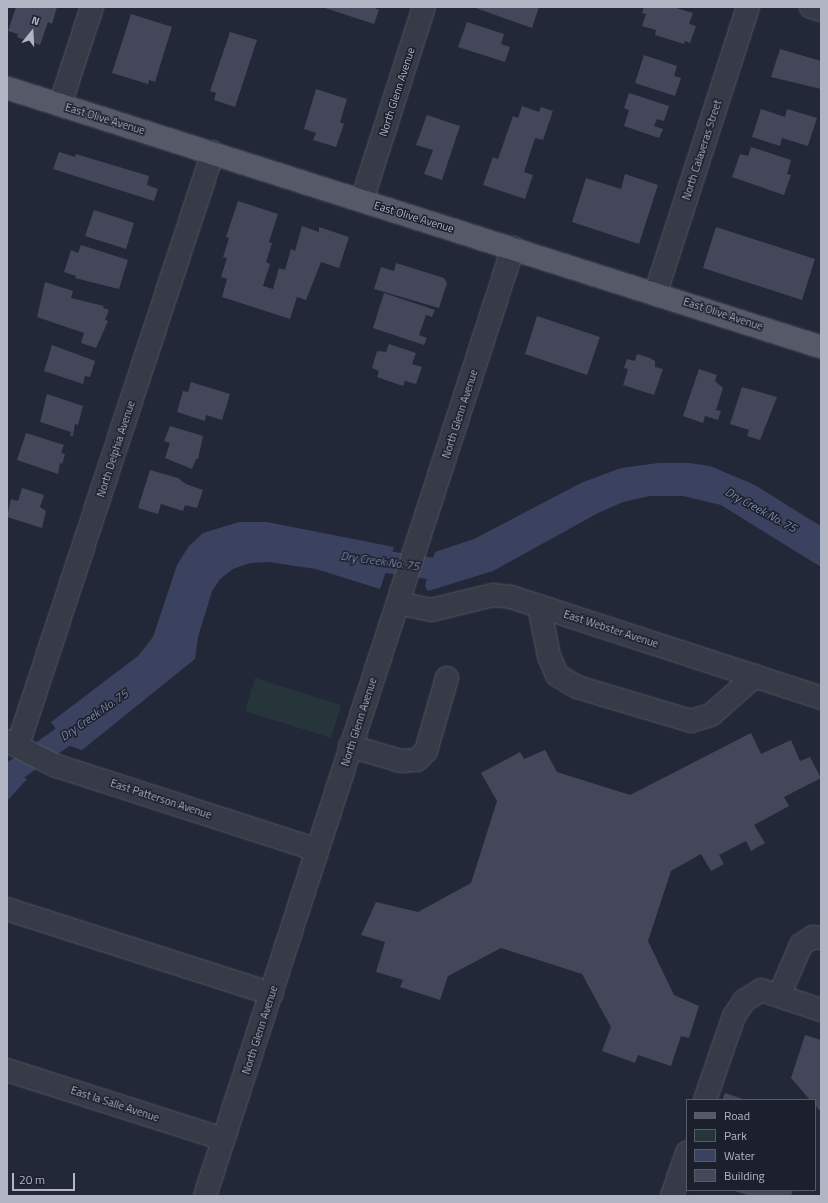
<!DOCTYPE html>
<html>
<head>
<meta charset="utf-8">
<style>
  body { margin:0 }
  #map { position:relative; width:828px; height:1203px; overflow:hidden; background:#232838; font-family:"Titillium Web",sans-serif }
  div>[style] { position:absolute }
  [style*='--x'] { left:calc(var(--x)*1px); top:calc(var(--y)*1px); width:calc(var(--w)*1px); rotate:calc(var(--a)*1deg) }
  .green>* { inset:0; background:#26353a }
  .water>* { inset:0; background:#3a4260 }
  .canal>* { height:22px; margin:-11px; padding:0 11px; transform-origin:11px; border-radius:11px; background:#3a4260 }
  .building>* { inset:0; background:#434759 }
  .roads { filter:drop-shadow(0 0 1px #525563) drop-shadow(0 0 1px #525563) }
  .minor>* { height:22px; margin:-11px; padding:0 11px; transform-origin:11px; border-radius:11px; background:#373b48 }
  .major>* { height:22px; margin:-11px; padding:0 11px; transform-origin:11px; border-radius:11px; background:#555968 }
  span { translate:-50% -50%; white-space:nowrap; text-align:center; line-height:1.15; -webkit-text-stroke:3px #1c202d; paint-order:stroke }
  .street-label { font-size:11px; color:#b2b5c4 }
  .water-label { font-size:12px; color:#7c86aa; font-style:italic }
  .frame { position:absolute; inset:0; border:8px solid #b2b5c4; pointer-events:none }
  .legend { position:absolute; left:686px; top:1099px; width:130px; height:92px; box-sizing:border-box; background:#1c202d; border:1px solid #585c69; margin:0; padding:5px 7px; list-style:none; font-size:12px; color:#b2b5c4 }
  .legend li { display:flex; align-items:center; gap:8px; height:20px }
  .legend b { width:20px; border:1px solid #585c69 }
  .north { position:absolute; left:12px; top:12px; width:40px; height:40px; -webkit-text-stroke:3px #1c202d; paint-order:stroke; rotate:18deg; font-size:11px; font-weight:700; line-height:16px; text-align:center; color:#b2b5c4 }
  .north::after { content:''; display:block; margin:auto; width:14px; height:18px; background:#b2b5c4; clip-path:polygon(50% 0,100% 100%,50% 72%,0 100%) }
  .scale { position:absolute; left:12px; top:1173px; width:63px; height:18px; box-sizing:border-box; border:2px solid #b2b5c4; border-top:0; padding-left:5px; font-size:12px; line-height:14px; white-space:nowrap; color:#b2b5c4; -webkit-text-stroke:3px #1c202d; paint-order:stroke }
</style>
</head>
<body>
<div id="map">
  <div class="green">
    <i style="clip-path:polygon(255px 678px,341px 705px,331px 738px,245px 711px)"></i>
  </div>
  <div class="water">
    <i style="clip-path:polygon(658px 463px,689px 463px,710px 466px,755px 485px,806px 517px,821px 526px,821px 567px,721px 505px,683px 496px,650px 496px,623px 502px,598px 513px,493px 571px,428px 591px,425px 586px,435px 552px,474px 539px,581px 483px,621px 468px)"></i>
    <i style="clip-path:polygon(239px 522px,267px 522px,394px 547px,380px 589px,316px 569px,268px 562px,250px 563px,233px 569px,220px 579px,212px 591px,198px 637px,195px 659px,82px 750px,67px 745px,51px 722px,138px 656px,153px 637px,177px 565px,189px 546px,203px 533px)"></i>
    <i style="clip-path:polygon(7px 768px,27px 779px,7px 801px)"></i>
  </div>
  <div class="canal">
    <i style="--x:359;--y:558;--w:83;--a:8.3"></i>
    <i style="--x:441;--y:570;--w:19;--a:-16"></i>
    <i style="--x:7;--y:776;--w:96;--a:-34.8"></i>
  </div>
  <div class="building">
    <i style="clip-path:polygon(16px 7px,57px 7px,52px 24px,48px 22px,40px 45px,17px 37px,18px 34px,8px 31px)"></i>
    <i style="clip-path:polygon(322px 7px,373px 7px,379px 10px,374px 24px)"></i>
    <i style="clip-path:polygon(473px 7px,539px 7px,532px 28px)"></i>
    <i style="clip-path:polygon(644px 7px,673px 7px,693px 13px,689px 24px,696px 26px,690px 43px,685px 41px,684px 44px,655px 35px,656px 30px,642px 26px,646px 14px,642px 13px)"></i>
    <i style="clip-path:polygon(131px 14px,172px 27px,155px 82px,149px 80px,148px 84px,112px 73px)"></i>
    <i style="clip-path:polygon(467px 22px,504px 34px,501px 44px,510px 47px,505px 62px,458px 47px)"></i>
    <i style="clip-path:polygon(230px 32px,257px 40px,235px 107px,214px 100px,216px 93px,210px 91px)"></i>
    <i style="clip-path:polygon(780px 49px,821px 61px,821px 89px,771px 77px)"></i>
    <i style="clip-path:polygon(644px 55px,677px 66px,674px 76px,681px 78px,675px 96px,635px 83px)"></i>
    <i style="clip-path:polygon(316px 89px,347px 99px,340px 122px,344px 124px,336px 147px,313px 140px,316px 133px,304px 129px)"></i>
    <i style="clip-path:polygon(629px 93px,669px 106px,664px 121px,657px 119px,654px 126px,663px 129px,659px 138px,624px 126px,629px 110px,624px 108px)"></i>
    <i style="clip-path:polygon(522px 106px,539px 112px,541px 107px,553px 111px,543px 140px,535px 138px,524px 172px,533px 175px,525px 199px,483px 185px,493px 157px,498px 159px,513px 116px,518px 118px)"></i>
    <i style="clip-path:polygon(761px 109px,785px 117px,787px 109px,817px 118px,808px 146px,782px 138px,780px 146px,752px 137px)"></i>
    <i style="clip-path:polygon(427px 115px,460px 126px,442px 180px,424px 174px,433px 150px,416px 145px)"></i>
    <i style="clip-path:polygon(751px 147px,791px 160px,787px 174px,791px 175px,784px 195px,732px 177px,740px 154px,748px 156px)"></i>
    <i style="clip-path:polygon(59px 152px,75px 157px,76px 154px,149px 176px,147px 185px,158px 189px,154px 201px,53px 169px)"></i>
    <i style="clip-path:polygon(625px 174px,658px 185px,639px 244px,572px 222px,586px 178px,621px 189px)"></i>
    <i style="clip-path:polygon(238px 201px,278px 214px,269px 242px,272px 243px,266px 262px,270px 264px,263px 286px,273px 289px,279px 268px,285px 270px,291px 249px,295px 251px,302px 226px,319px 232px,319px 227px,349px 237px,339px 268px,321px 262px,306px 300px,297px 297px,290px 319px,222px 297px,227px 279px,221px 277px,227px 258px,223px 257px,229px 238px,226px 237px)"></i>
    <i style="clip-path:polygon(94px 210px,134px 223px,126px 249px,85px 236px)"></i>
    <i style="clip-path:polygon(716px 227px,815px 259px,802px 300px,703px 268px)"></i>
    <i style="clip-path:polygon(81px 245px,128px 260px,119px 289px,75px 278px,76px 276px,64px 272px,71px 250px,78px 253px)"></i>
    <i style="clip-path:polygon(396px 263px,444px 278px,447px 283px,439px 308px,374px 289px,381px 267px,394px 271px)"></i>
    <i style="clip-path:polygon(45px 282px,73px 291px,71px 298px,104px 306px,103px 308px,109px 310px,105px 320px,108px 321px,96px 348px,81px 343px,84px 333px,37px 317px)"></i>
    <i style="clip-path:polygon(384px 293px,435px 310px,432px 317px,426px 315px,419px 335px,427px 338px,424px 345px,373px 328px)"></i>
    <i style="clip-path:polygon(537px 316px,600px 337px,587px 375px,525px 354px)"></i>
    <i style="clip-path:polygon(389px 344px,416px 353px,412px 364px,422px 367px,416px 384px,405px 381px,403px 386px,377px 377px,379px 371px,372px 368px,377px 351px,386px 352px)"></i>
    <i style="clip-path:polygon(52px 345px,95px 361px,90px 377px,85px 376px,83px 384px,44px 371px)"></i>
    <i style="clip-path:polygon(637px 354px,650px 358px,655px 361px,655px 367px,663px 369px,654px 395px,623px 385px,628px 369px,624px 368px,627px 359px,635px 361px)"></i>
    <i style="clip-path:polygon(699px 369px,717px 375px,715px 381px,723px 388px,716px 410px,721px 411px,718px 420px,705px 416px,703px 423px,683px 416px)"></i>
    <i style="clip-path:polygon(191px 382px,230px 394px,222px 420px,206px 415px,205px 421px,177px 412px,183px 391px,188px 392px)"></i>
    <i style="clip-path:polygon(742px 387px,777px 397px,760px 440px,747px 436px,749px 430px,730px 424px)"></i>
    <i style="clip-path:polygon(47px 394px,83px 406px,78px 425px,75px 424px,73px 436px,70px 436px,71px 432px,40px 422px)"></i>
    <i style="clip-path:polygon(170px 426px,203px 436px,198px 459px,196px 459px,192px 469px,165px 458px,170px 443px,164px 441px)"></i>
    <i style="clip-path:polygon(26px 433px,64px 445px,61px 452px,65px 455px,62px 464px,60px 463px,58px 474px,17px 460px)"></i>
    <i style="clip-path:polygon(150px 470px,178px 478px,186px 484px,203px 490px,197px 508px,185px 505px,183px 511px,161px 504px,158px 514px,138px 508px)"></i>
    <i style="clip-path:polygon(22px 488px,44px 495px,40px 507px,46px 511px,42px 528px,7px 517px,11px 499px,18px 501px)"></i>
    <i style="clip-path:polygon(751px 733px,761px 754px,791px 740px,800px 761px,810px 757px,821px 778px,784px 797px,789px 806px,754px 825px,765px 843px,751px 851px,746px 841px,719px 855px,724px 864px,711px 871px,701px 854px,671px 871px,648px 941px,674px 995px,699px 1006px,689px 1038px,681px 1036px,671px 1066px,638px 1055px,635px 1063px,602px 1051px,611px 1027px,582px 974px,501px 948px,448px 976px,440px 1000px,400px 987px,403px 980px,376px 972px,385px 942px,361px 935px,376px 902px,418px 912px,471px 883px,497px 801px,481px 773px,520px 752px,524px 759px,545px 750px,557px 772px,630px 795px)"></i>
    <i style="clip-path:polygon(805px 1035px,821px 1040px,821px 1112px,815px 1105px,815px 1100px,810px 1100px,791px 1078px)"></i>
    <i style="clip-path:polygon(725px 1093px,746px 1100px,722px 1100px)"></i>
    <i style="clip-path:polygon(732px 1190px,793px 1190px,791px 1196px,750px 1196px)"></i>
  </div>
  <div class="roads">
    <div class="minor">
      <i style="--x:811;--y:7;--w:10;--a:17"></i>
      <i style="--x:60;--y:105;--w:103;--a:-71.9"></i>
      <i style="--x:362;--y:200;--w:203;--a:-72.2"></i>
      <i style="--x:656;--y:292;--w:299;--a:-72.1"></i>
      <i style="--x:398;--y:603;--w:34;--a:12"></i>
      <i style="--x:431;--y:610;--w:64;--a:-13.6"></i>
      <i style="--x:493;--y:595;--w:18;--a:6"></i>
      <i style="--x:511;--y:597;--w:326;--a:18"></i>
      <i style="--x:539;--y:606;--w:51;--a:78.7"></i>
      <i style="--x:549;--y:656;--w:21;--a:67"></i>
      <i style="--x:557;--y:675;--w:23;--a:31"></i>
      <i style="--x:577;--y:687;--w:119;--a:16.6"></i>
      <i style="--x:691;--y:721;--w:21;--a:-17"></i>
      <i style="--x:711;--y:715;--w:59;--a:-41.6"></i>
      <i style="--x:7;--y:741;--w:53;--a:27.1"></i>
      <i style="--x:54;--y:765;--w:276;--a:17.9"></i>
      <i style="--x:18;--y:745;--w:624;--a:-71.8"></i>
      <i style="--x:350;--y:746;--w:53;--a:16.4"></i>
      <i style="--x:401;--y:761;--w:16;--a:-4"></i>
      <i style="--x:417;--y:760;--w:13;--a:-45"></i>
      <i style="--x:426;--y:751;--w:76;--a:-74"></i>
      <i style="--x:7;--y:909;--w:278;--a:17.8"></i>
      <i style="--x:779;--y:996;--w:56;--a:-66.7"></i>
      <i style="--x:801;--y:945;--w:14;--a:-34"></i>
      <i style="--x:813;--y:937;--w:8;--a:7"></i>
      <i style="--x:7;--y:1070;--w:227;--a:17.7"></i>
      <i style="--x:705;--y:1100;--w:89;--a:-71"></i>
      <i style="--x:734;--y:1016;--w:18;--a:-56"></i>
      <i style="--x:744;--y:1001;--w:20;--a:-33"></i>
      <i style="--x:761;--y:990;--w:63;--a:18.4"></i>
      <i style="--x:205;--y:1196;--w:997;--a:-72"></i>
      <i style="--x:672;--y:1196;--w:46;--a:-70.8"></i>
    </div>
    <div class="major">
      <i style="--x:7;--y:88;--w:854;--a:17.65"></i>
    </div>
  </div>
  <div class="street-label">
    <span style="left:397px;top:92px;rotate:-72deg">North Glenn Avenue</span>
    <span style="left:105px;top:119px;rotate:17deg">East Olive Avenue</span>
    <span style="left:702px;top:150px;rotate:-72deg">North Calaveras Street</span>
    <span style="left:414px;top:217px;rotate:17deg">East Olive Avenue</span>
    <span style="left:723px;top:314px;rotate:18deg">East Olive Avenue</span>
    <span style="left:460px;top:414px;rotate:-72deg">North Glenn Avenue</span>
    <span style="left:116px;top:449px;rotate:-72deg">North Delphia Avenue</span>
    <span style="left:611px;top:629px;rotate:18deg">East Webster Avenue</span>
    <span style="left:359px;top:722px;rotate:-72deg">North Glenn Avenue</span>
    <span style="left:161px;top:799px;rotate:18deg">East Patterson Avenue</span>
    <span style="left:260px;top:1030px;rotate:-72deg">North Glenn Avenue</span>
    <span style="left:115px;top:1104px;rotate:18deg">East la Salle Avenue</span>
  </div>
  <div class="water-label">
    <span style="left:761px;top:510px;rotate:29deg">Dry Creek No. 75</span>
    <span style="left:380px;top:561px;rotate:8deg">Dry Creek No. 75</span>
    <span style="left:94px;top:715px;rotate:-35deg">Dry Creek No. 75</span>
  </div>
  <div class="frame"></div>
  <ul class="legend">
  <li><b style="height:5px;background:#555968"></b>Road</li>
  <li><b style="height:11px;background:#26353a"></b>Park</li>
  <li><b style="height:11px;background:#3a4260"></b>Water</li>
  <li><b style="height:11px;background:#434759"></b>Building</li>
  </ul>
  <div class="north">N</div>
  <div class="scale">20 m</div>
</div>
</body>
</html>
